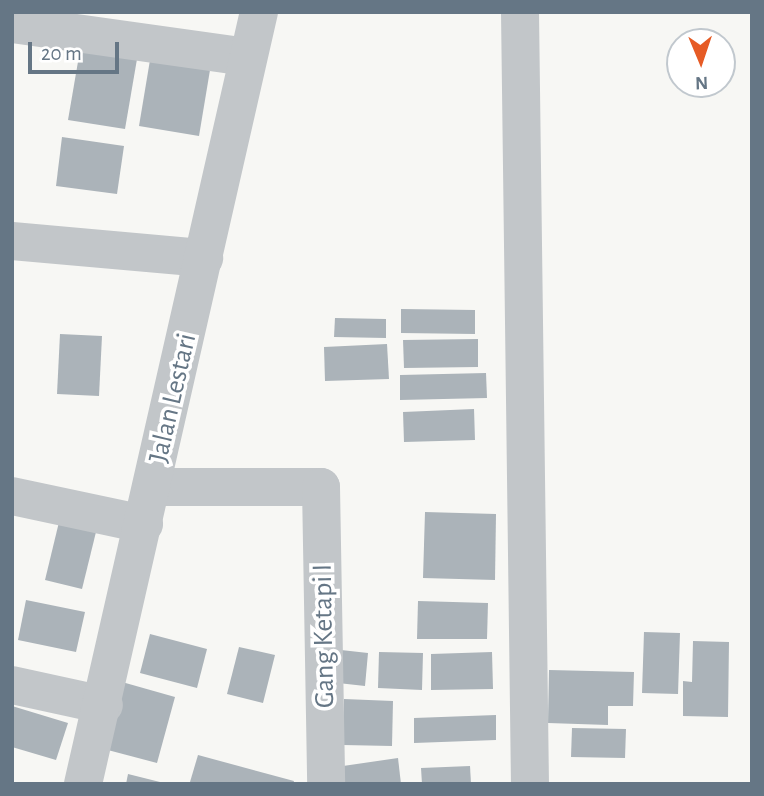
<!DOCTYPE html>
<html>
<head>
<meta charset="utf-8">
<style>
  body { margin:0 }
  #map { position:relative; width:764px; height:796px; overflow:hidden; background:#f7f7f4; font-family:"Alegreya Sans",sans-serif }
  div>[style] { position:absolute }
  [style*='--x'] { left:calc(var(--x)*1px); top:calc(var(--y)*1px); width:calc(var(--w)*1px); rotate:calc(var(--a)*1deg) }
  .building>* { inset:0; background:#abb3b9 }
  .minor>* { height:38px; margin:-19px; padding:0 19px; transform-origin:19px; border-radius:19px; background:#c2c6c9 }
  span { translate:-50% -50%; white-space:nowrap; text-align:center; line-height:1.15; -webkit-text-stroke:7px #fff; paint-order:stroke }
  .street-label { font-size:28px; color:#657685 }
  .frame { position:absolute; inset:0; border:14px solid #657685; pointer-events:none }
  .north { position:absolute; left:666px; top:28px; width:70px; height:70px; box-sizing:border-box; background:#fff; border:2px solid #c1c8ce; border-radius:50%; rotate:178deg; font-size:19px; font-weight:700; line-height:28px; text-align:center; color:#657685 }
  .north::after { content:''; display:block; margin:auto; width:24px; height:32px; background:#e65b25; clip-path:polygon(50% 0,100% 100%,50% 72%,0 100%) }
  .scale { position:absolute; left:28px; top:42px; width:91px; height:32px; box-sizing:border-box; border:4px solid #657685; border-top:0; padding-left:9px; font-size:21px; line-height:24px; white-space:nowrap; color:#657685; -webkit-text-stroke:5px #fff; paint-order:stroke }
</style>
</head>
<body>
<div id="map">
  <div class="building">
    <i style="clip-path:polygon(80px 50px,137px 59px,125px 129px,68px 120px)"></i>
    <i style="clip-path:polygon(150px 60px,210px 70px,199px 136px,139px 126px)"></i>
    <i style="clip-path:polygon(62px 137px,124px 146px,117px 194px,56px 186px)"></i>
    <i style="clip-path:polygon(401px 309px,475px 310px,475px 334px,401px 333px)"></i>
    <i style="clip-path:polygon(335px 318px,386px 319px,386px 338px,334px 337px)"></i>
    <i style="clip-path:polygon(60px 334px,102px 336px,99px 396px,57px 394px)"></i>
    <i style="clip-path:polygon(478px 339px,478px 367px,404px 368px,403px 340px)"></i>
    <i style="clip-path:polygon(387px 344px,389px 379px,325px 381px,324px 347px)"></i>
    <i style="clip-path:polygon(486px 373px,487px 398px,400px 400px,400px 375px)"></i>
    <i style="clip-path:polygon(474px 409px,475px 440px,404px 442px,403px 412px)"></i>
    <i style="clip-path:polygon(425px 512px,496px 514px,495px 580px,423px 578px)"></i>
    <i style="clip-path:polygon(59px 522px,96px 532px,82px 589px,45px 580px)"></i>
    <i style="clip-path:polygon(26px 600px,85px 612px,76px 652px,18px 640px)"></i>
    <i style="clip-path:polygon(418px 601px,488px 603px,487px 639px,417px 639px)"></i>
    <i style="clip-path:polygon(644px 632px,680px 633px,678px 694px,642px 693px)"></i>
    <i style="clip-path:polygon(150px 634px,207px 649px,197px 688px,140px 673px)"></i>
    <i style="clip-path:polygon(693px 641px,729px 642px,728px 717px,683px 716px,683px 681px,692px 682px)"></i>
    <i style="clip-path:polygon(239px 647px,275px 655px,263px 703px,227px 694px)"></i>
    <i style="clip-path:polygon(332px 649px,368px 653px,365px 686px,329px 682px)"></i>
    <i style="clip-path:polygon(379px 652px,423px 653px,422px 690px,378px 688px)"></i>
    <i style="clip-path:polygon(492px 652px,493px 689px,431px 690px,431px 654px)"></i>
    <i style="clip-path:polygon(549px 670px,634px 672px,633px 706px,608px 706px,608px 725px,548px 723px)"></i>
    <i style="clip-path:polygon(122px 682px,175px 697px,157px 763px,104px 749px)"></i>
    <i style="clip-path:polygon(344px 699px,393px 701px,392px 746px,343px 745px)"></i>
    <i style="clip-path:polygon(12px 706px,68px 723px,56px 760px,12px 747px)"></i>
    <i style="clip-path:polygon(496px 715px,496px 740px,414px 743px,414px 718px)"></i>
    <i style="clip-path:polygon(572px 728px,626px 729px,625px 758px,571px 757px)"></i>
    <i style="clip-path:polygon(198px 755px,294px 781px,293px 784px,190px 782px)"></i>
    <i style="clip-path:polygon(398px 758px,401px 784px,345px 784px,343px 766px)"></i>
    <i style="clip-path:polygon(470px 766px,471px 784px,422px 784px,421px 768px)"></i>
    <i style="clip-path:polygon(128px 774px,164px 783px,163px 784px,126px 784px)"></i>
  </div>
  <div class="minor">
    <i style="--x:520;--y:12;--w:772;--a:89.26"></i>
    <i style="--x:12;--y:24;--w:238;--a:8"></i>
    <i style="--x:12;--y:241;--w:193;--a:5.1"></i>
    <i style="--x:153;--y:487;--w:168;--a:0"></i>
    <i style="--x:321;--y:487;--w:297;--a:89"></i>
    <i style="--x:12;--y:496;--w:135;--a:12"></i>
    <i style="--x:12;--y:685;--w:94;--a:12.3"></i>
    <i style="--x:83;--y:784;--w:792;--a:-77.16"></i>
  </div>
  <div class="street-label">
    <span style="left:173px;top:398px;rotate:-77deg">Jalan Lestari</span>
    <span style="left:324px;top:636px;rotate:-91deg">Gang Ketapi I</span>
  </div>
  <div class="frame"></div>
  <div class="north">N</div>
  <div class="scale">20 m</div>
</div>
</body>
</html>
